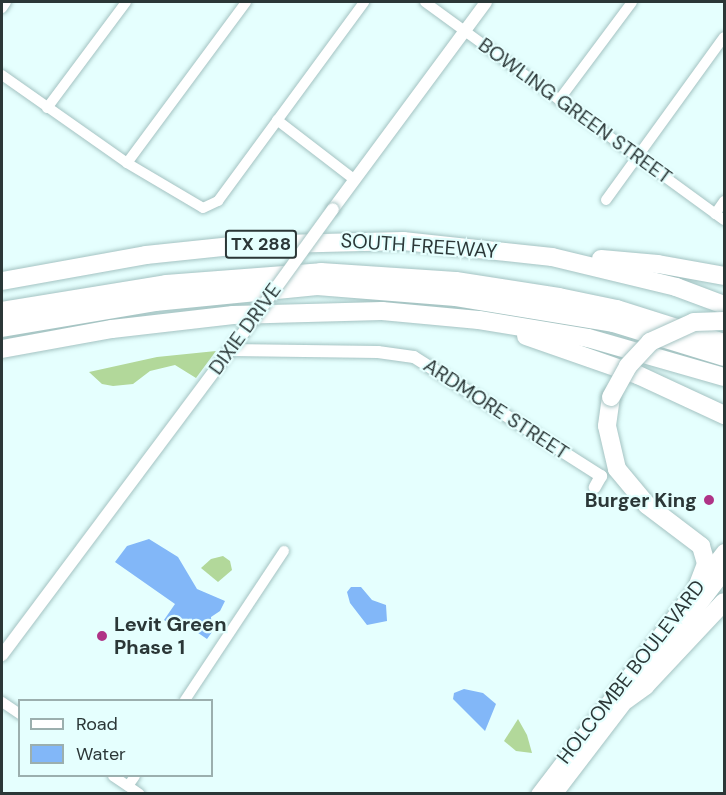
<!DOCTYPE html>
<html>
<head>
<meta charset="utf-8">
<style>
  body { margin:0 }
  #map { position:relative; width:726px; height:795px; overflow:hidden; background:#e5fffe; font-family:"DM Sans",sans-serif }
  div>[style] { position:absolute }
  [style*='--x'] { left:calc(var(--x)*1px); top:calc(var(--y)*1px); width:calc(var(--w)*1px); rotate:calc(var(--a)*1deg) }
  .green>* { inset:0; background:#b2d89a }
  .water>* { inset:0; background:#82b7f8 }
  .roads { filter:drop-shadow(0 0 2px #a4c3c2) drop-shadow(0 0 2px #a4c3c2) }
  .minor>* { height:10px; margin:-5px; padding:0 5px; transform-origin:5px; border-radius:5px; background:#fff }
  .tertiary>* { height:12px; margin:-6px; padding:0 6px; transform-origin:6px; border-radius:6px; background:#fff }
  .primary>* { height:15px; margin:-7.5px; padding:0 7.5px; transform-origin:7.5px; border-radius:7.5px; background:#fff }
  .motorway>* { height:18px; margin:-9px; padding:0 9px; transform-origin:9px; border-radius:9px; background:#fff }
  .bridges { filter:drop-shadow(0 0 2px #a4c3c2) drop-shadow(0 0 2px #a4c3c2) }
  .tertiary-bridge>* { height:12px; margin:-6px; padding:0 6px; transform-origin:6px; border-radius:6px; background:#fff }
  .motorway-bridge>* { height:18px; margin:-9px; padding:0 9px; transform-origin:9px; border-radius:9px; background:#fff }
  .dots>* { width:16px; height:16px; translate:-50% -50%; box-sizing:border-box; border:3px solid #e5fffe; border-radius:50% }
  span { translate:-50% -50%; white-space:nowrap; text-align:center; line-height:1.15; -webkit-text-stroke:4.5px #e5fffe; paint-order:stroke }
  .shield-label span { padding:2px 4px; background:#e5fffe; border:2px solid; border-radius:4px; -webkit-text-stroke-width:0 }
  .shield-label { font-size:18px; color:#2b3737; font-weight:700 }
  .street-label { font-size:20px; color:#2b3737 }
  .poi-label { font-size:20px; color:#2b3737; font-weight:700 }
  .right { translate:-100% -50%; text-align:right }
  .left { translate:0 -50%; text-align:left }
  .frame { position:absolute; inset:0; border:3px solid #2b3737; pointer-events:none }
  .legend { position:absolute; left:18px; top:699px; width:195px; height:78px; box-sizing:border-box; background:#e5fffe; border:2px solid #9bafae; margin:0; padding:8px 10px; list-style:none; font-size:18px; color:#2b3737 }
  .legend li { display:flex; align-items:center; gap:12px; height:30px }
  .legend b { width:30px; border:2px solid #9bafae }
</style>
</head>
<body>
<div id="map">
  <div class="green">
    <i style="clip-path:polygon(216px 351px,196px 378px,175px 365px,150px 371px,133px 384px,113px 386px,102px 384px,89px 372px,157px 357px)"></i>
    <i style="clip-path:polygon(223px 556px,230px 561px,232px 570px,218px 582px,201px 568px,211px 559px)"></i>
    <i style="clip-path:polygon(518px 719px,527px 735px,532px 753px,516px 751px,504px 741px)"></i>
  </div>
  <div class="water">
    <i style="clip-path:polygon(149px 539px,178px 557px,197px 589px,225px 601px,220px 611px,211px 617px,212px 632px,207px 639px,176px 618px,174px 626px,164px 620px,175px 604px,115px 562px,127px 546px)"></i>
    <i style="clip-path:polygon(351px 587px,361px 587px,372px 600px,386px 605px,387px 621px,367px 625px,350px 603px,347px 592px)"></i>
    <i style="clip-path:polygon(464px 689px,483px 693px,496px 704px,485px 731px,453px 699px,454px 693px)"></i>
  </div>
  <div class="roads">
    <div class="minor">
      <i style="--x:425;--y:2;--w:370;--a:36.1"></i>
      <i style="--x:2;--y:8;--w:7;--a:-56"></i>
      <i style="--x:2;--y:75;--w:153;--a:35.1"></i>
      <i style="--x:127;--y:163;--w:88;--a:30.6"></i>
      <i style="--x:203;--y:208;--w:17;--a:-25"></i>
      <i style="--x:218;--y:201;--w:247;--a:-53.7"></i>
      <i style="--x:559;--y:100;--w:122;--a:-53.3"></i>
      <i style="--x:47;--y:108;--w:132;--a:-53.3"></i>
      <i style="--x:277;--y:120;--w:98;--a:37.6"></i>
      <i style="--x:127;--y:163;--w:200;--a:-53.5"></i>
      <i style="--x:606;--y:200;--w:201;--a:-54.1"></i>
      <i style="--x:715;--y:214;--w:16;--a:-55"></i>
      <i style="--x:185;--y:700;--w:179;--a:-56.4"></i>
      <i style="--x:2;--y:702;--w:22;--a:34"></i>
      <i style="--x:113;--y:776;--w:32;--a:34"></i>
      <i style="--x:128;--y:786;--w:12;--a:-55"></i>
    </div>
    <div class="tertiary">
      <i style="--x:333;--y:209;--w:257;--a:-53.5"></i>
      <i style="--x:231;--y:350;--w:147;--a:0.8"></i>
      <i style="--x:378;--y:352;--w:36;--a:8"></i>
      <i style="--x:414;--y:357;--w:222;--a:32.5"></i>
      <i style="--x:601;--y:476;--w:13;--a:119"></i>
      <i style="--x:2;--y:655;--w:389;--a:-53.2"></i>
    </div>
    <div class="primary">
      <i style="--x:538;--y:794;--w:306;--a:-52.6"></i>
      <i style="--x:554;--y:794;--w:280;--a:-52.6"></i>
    </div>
    <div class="motorway">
      <i style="--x:601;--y:259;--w:57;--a:5"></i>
      <i style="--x:658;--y:264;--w:67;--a:10.3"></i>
      <i style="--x:2;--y:281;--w:146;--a:-10.2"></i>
      <i style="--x:146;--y:255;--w:96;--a:-6"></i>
      <i style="--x:241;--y:245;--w:162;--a:-1.4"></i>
      <i style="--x:403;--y:241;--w:150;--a:6.1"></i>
      <i style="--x:552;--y:257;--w:128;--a:13.6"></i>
      <i style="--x:676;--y:287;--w:51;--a:20.6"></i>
      <i style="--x:2;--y:311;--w:166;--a:-9.3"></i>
      <i style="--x:166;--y:284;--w:155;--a:-4.4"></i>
      <i style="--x:321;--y:272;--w:135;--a:3.8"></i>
      <i style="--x:456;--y:281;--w:104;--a:8.8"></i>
      <i style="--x:559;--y:297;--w:59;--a:11.7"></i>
      <i style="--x:617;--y:309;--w:112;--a:17.6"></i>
      <i style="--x:2;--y:328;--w:155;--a:-9.6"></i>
      <i style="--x:155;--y:302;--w:163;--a:-5.6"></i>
      <i style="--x:317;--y:286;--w:139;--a:4.5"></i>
      <i style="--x:456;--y:297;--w:159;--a:9.4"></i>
      <i style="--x:613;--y:323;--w:116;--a:17"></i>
      <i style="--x:526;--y:336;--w:119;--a:19.2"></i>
      <i style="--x:638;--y:375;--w:95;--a:24.9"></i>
      <i style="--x:2;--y:349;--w:112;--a:-10.3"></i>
      <i style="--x:112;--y:329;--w:122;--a:-6.6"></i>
      <i style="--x:233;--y:315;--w:149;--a:-1.5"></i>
      <i style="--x:382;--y:311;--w:97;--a:5.3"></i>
      <i style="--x:479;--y:320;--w:110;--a:9.4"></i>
      <i style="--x:588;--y:338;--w:141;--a:16"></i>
      <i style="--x:611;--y:397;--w:29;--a:98"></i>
      <i style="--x:607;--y:426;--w:44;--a:76.9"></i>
      <i style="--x:617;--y:469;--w:47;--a:50.2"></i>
      <i style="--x:647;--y:505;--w:68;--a:37.2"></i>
      <i style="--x:701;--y:546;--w:19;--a:74"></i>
      <i style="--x:706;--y:564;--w:25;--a:111"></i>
      <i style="--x:626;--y:700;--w:24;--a:-36"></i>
      <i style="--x:645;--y:686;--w:115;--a:-46.8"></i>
    </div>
  </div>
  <div class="bridges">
    <div class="tertiary-bridge">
      <i style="--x:236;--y:343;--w:165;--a:-54.1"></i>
    </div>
    <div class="motorway-bridge">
      <i style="--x:611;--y:397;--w:35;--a:-61"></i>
      <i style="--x:628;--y:366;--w:33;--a:-47"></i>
      <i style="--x:650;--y:342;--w:48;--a:-24.4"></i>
      <i style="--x:694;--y:322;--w:30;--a:-2"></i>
    </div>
  </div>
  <div class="dots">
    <i style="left:709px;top:500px;background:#af3386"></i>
    <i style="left:102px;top:636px;background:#af3386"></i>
  </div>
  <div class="shield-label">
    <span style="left:261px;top:244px">TX 288</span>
  </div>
  <div class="street-label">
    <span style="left:575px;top:111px;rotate:36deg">BOWLING GREEN STREET</span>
    <span style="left:419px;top:246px;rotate:4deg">SOUTH FREEWAY</span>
    <span style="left:245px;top:329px;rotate:-54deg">DIXIE DRIVE</span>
    <span style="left:496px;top:409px;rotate:33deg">ARDMORE STREET</span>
    <span style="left:631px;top:672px;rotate:-52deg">HOLCOMBE BOULEVARD</span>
  </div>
  <div class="poi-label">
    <span class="right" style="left:697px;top:500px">Burger King</span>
    <span class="left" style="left:114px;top:636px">Levit Green<br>Phase 1</span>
  </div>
  <div class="frame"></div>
  <ul class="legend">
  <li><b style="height:8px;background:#fff"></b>Road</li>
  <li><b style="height:16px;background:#82b7f8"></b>Water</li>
  </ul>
</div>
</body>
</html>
